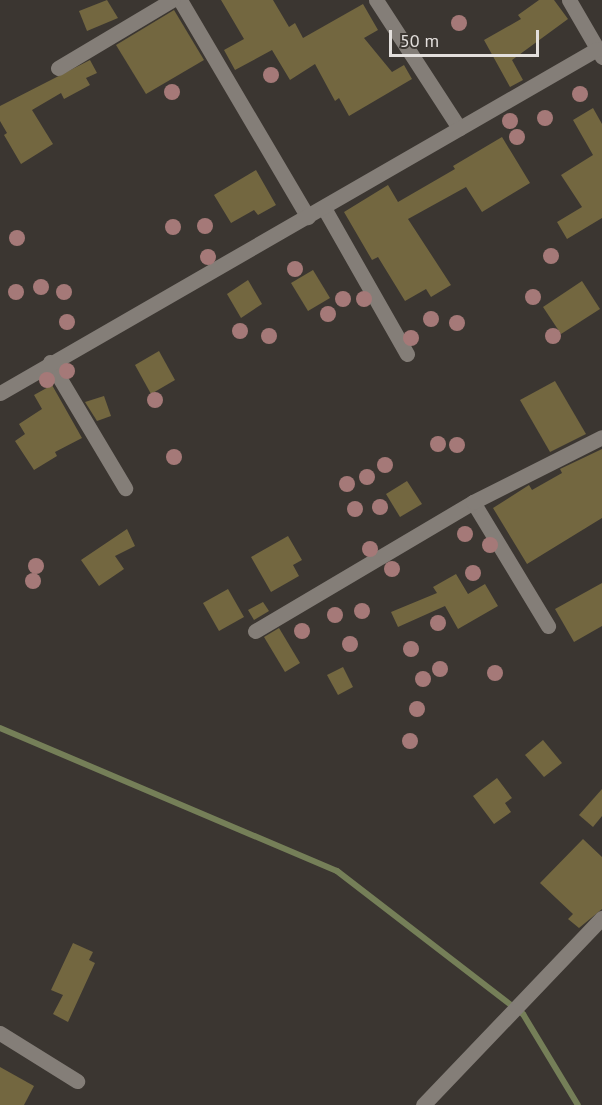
<!DOCTYPE html>
<html>
<head>
<meta charset="utf-8">
<style>
  body { margin:0 }
  #map { position:relative; width:602px; height:1105px; overflow:hidden; background:#3b3631; font-family:"PT Sans",sans-serif }
  div>[style] { position:absolute }
  [style*='--x'] { left:calc(var(--x)*1px); top:calc(var(--y)*1px); width:calc(var(--w)*1px); rotate:calc(var(--a)*1deg) }
  .stream>* { height:6px; margin:-3px; padding:0 3px; transform-origin:3px; border-radius:3px; background:#757f58 }
  .building>* { inset:0; background:#736740 }
  .minor>* { height:15px; margin:-7.5px; padding:0 7.5px; transform-origin:7.5px; border-radius:7.5px; background:#847e78 }
  .trees>* { width:16px; height:16px; margin:-8px; border-radius:50%; background:#a57978 }
  span { translate:-50% -50%; white-space:nowrap; text-align:center; line-height:1.15; -webkit-text-stroke:5px #3b3631; paint-order:stroke }
  .scale { position:absolute; left:389px; top:30px; width:150px; height:27px; box-sizing:border-box; border:3px solid #e3dfdc; border-top:0; padding-left:8px; font-size:18px; line-height:21px; white-space:nowrap; color:#e3dfdc; -webkit-text-stroke:4px #3b3631; paint-order:stroke }
</style>
</head>
<body>
<div id="map">
  <div class="stream">
    <i style="--x:0;--y:728;--w:366;--a:23"></i>
    <i style="--x:337;--y:871;--w:235;--a:37.6"></i>
    <i style="--x:523;--y:1014;--w:106;--a:58.9"></i>
  </div>
  <div class="building">
    <i style="clip-path:polygon(107px 0,118px 18px,87px 31px,79px 11px)"></i>
    <i style="clip-path:polygon(221px 0,273px 0,289px 27px,295px 23px,303px 38px,363px 4px,378px 30px,364px 38px,392px 72px,404px 65px,412px 79px,349px 116px,339px 98px,335px 101px,315px 64px,290px 80px,272px 50px,235px 70px,224px 50px,244px 39px)"></i>
    <i style="clip-path:polygon(539px 0,554px 0,568px 19px,512px 60px,523px 80px,510px 87px,484px 40px,521px 19px,518px 15px)"></i>
    <i style="clip-path:polygon(174px 10px,204px 60px,146px 94px,116px 45px)"></i>
    <i style="clip-path:polygon(90px 60px,97px 73px,86px 78px,90px 85px,64px 99px,61px 93px,32px 110px,53px 144px,21px 164px,4px 135px,7px 133px,0 121px,0 106px)"></i>
    <i style="clip-path:polygon(593px 108px,602px 124px,602px 218px,567px 239px,557px 222px,582px 207px,561px 175px,593px 155px,573px 120px)"></i>
    <i style="clip-path:polygon(502px 137px,530px 183px,482px 212px,466px 187px,408px 219px,451px 285px,431px 297px,426px 289px,405px 301px,378px 257px,372px 260px,344px 212px,388px 185px,398px 202px,455px 169px,453px 166px)"></i>
    <i style="clip-path:polygon(256px 170px,276px 205px,258px 215px,254px 210px,231px 223px,214px 195px)"></i>
    <i style="clip-path:polygon(313px 270px,330px 298px,308px 311px,291px 283px)"></i>
    <i style="clip-path:polygon(248px 280px,262px 304px,241px 318px,227px 294px)"></i>
    <i style="clip-path:polygon(582px 281px,600px 309px,561px 334px,543px 307px)"></i>
    <i style="clip-path:polygon(159px 351px,175px 380px,151px 394px,135px 365px)"></i>
    <i style="clip-path:polygon(555px 381px,586px 434px,550px 452px,520px 400px)"></i>
    <i style="clip-path:polygon(52px 385px,82px 438px,55px 452px,57px 456px,34px 470px,15px 441px,25px 434px,19px 424px,42px 409px,34px 395px)"></i>
    <i style="clip-path:polygon(104px 396px,111px 416px,97px 421px,85px 402px)"></i>
    <i style="clip-path:polygon(602px 449px,602px 518px,527px 564px,493px 508px,529px 485px,532px 490px,562px 473px,560px 469px)"></i>
    <i style="clip-path:polygon(407px 481px,422px 504px,400px 517px,386px 494px)"></i>
    <i style="clip-path:polygon(127px 529px,135px 546px,115px 556px,124px 569px,99px 586px,81px 560px)"></i>
    <i style="clip-path:polygon(288px 536px,302px 560px,293px 565px,299px 576px,271px 592px,251px 557px)"></i>
    <i style="clip-path:polygon(456px 574px,468px 594px,485px 584px,498px 606px,458px 629px,445px 606px,398px 627px,391px 612px,437px 593px,433px 587px)"></i>
    <i style="clip-path:polygon(602px 583px,602px 626px,574px 642px,555px 609px)"></i>
    <i style="clip-path:polygon(228px 589px,244px 617px,219px 631px,203px 603px)"></i>
    <i style="clip-path:polygon(263px 602px,269px 611px,254px 620px,248px 610px)"></i>
    <i style="clip-path:polygon(279px 628px,300px 663px,285px 672px,264px 637px)"></i>
    <i style="clip-path:polygon(343px 667px,353px 687px,338px 695px,327px 675px)"></i>
    <i style="clip-path:polygon(543px 740px,562px 763px,544px 777px,525px 755px)"></i>
    <i style="clip-path:polygon(497px 778px,512px 798px,505px 803px,511px 812px,494px 824px,473px 796px)"></i>
    <i style="clip-path:polygon(602px 789px,602px 816px,593px 827px,579px 815px)"></i>
    <i style="clip-path:polygon(583px 839px,602px 857px,602px 909px,579px 928px,568px 919px,573px 914px,540px 883px)"></i>
    <i style="clip-path:polygon(73px 943px,93px 952px,89px 960px,95px 963px,68px 1022px,53px 1014px,63px 995px,51px 990px)"></i>
    <i style="clip-path:polygon(0 1067px,34px 1086px,24px 1105px,0 1105px)"></i>
  </div>
  <div class="minor">
    <i style="--x:180;--y:0;--w:252;--a:59.5"></i>
    <i style="--x:376;--y:0;--w:153;--a:57"></i>
    <i style="--x:569;--y:0;--w:66;--a:59.9"></i>
    <i style="--x:58;--y:68;--w:133;--a:-30.8"></i>
    <i style="--x:324;--y:208;--w:168;--a:60.4"></i>
    <i style="--x:50;--y:362;--w:147;--a:59.2"></i>
    <i style="--x:0;--y:393;--w:689;--a:-29.95"></i>
    <i style="--x:473;--y:502;--w:145;--a:58.8"></i>
    <i style="--x:255;--y:631;--w:253;--a:-30.6"></i>
    <i style="--x:473;--y:502;--w:144;--a:-26.7"></i>
    <i style="--x:0;--y:1033;--w:91;--a:31.9"></i>
    <i style="--x:423;--y:1105;--w:259;--a:-46.3"></i>
  </div>
  <div class="trees">
    <i style="left:459px;top:23px"></i>
    <i style="left:271px;top:75px"></i>
    <i style="left:172px;top:92px"></i>
    <i style="left:580px;top:94px"></i>
    <i style="left:545px;top:118px"></i>
    <i style="left:510px;top:121px"></i>
    <i style="left:517px;top:137px"></i>
    <i style="left:205px;top:226px"></i>
    <i style="left:173px;top:227px"></i>
    <i style="left:17px;top:238px"></i>
    <i style="left:551px;top:256px"></i>
    <i style="left:208px;top:257px"></i>
    <i style="left:295px;top:269px"></i>
    <i style="left:41px;top:287px"></i>
    <i style="left:16px;top:292px"></i>
    <i style="left:64px;top:292px"></i>
    <i style="left:533px;top:297px"></i>
    <i style="left:343px;top:299px"></i>
    <i style="left:364px;top:299px"></i>
    <i style="left:328px;top:314px"></i>
    <i style="left:431px;top:319px"></i>
    <i style="left:67px;top:322px"></i>
    <i style="left:457px;top:323px"></i>
    <i style="left:240px;top:331px"></i>
    <i style="left:269px;top:336px"></i>
    <i style="left:553px;top:336px"></i>
    <i style="left:411px;top:338px"></i>
    <i style="left:67px;top:371px"></i>
    <i style="left:47px;top:380px"></i>
    <i style="left:155px;top:400px"></i>
    <i style="left:438px;top:444px"></i>
    <i style="left:457px;top:445px"></i>
    <i style="left:174px;top:457px"></i>
    <i style="left:385px;top:465px"></i>
    <i style="left:367px;top:477px"></i>
    <i style="left:347px;top:484px"></i>
    <i style="left:380px;top:507px"></i>
    <i style="left:355px;top:509px"></i>
    <i style="left:465px;top:534px"></i>
    <i style="left:490px;top:545px"></i>
    <i style="left:370px;top:549px"></i>
    <i style="left:36px;top:566px"></i>
    <i style="left:392px;top:569px"></i>
    <i style="left:473px;top:573px"></i>
    <i style="left:33px;top:581px"></i>
    <i style="left:362px;top:611px"></i>
    <i style="left:335px;top:615px"></i>
    <i style="left:438px;top:623px"></i>
    <i style="left:302px;top:631px"></i>
    <i style="left:350px;top:644px"></i>
    <i style="left:411px;top:649px"></i>
    <i style="left:440px;top:669px"></i>
    <i style="left:495px;top:673px"></i>
    <i style="left:423px;top:679px"></i>
    <i style="left:417px;top:709px"></i>
    <i style="left:410px;top:741px"></i>
  </div>
  <div class="scale">50 m</div>
</div>
</body>
</html>
